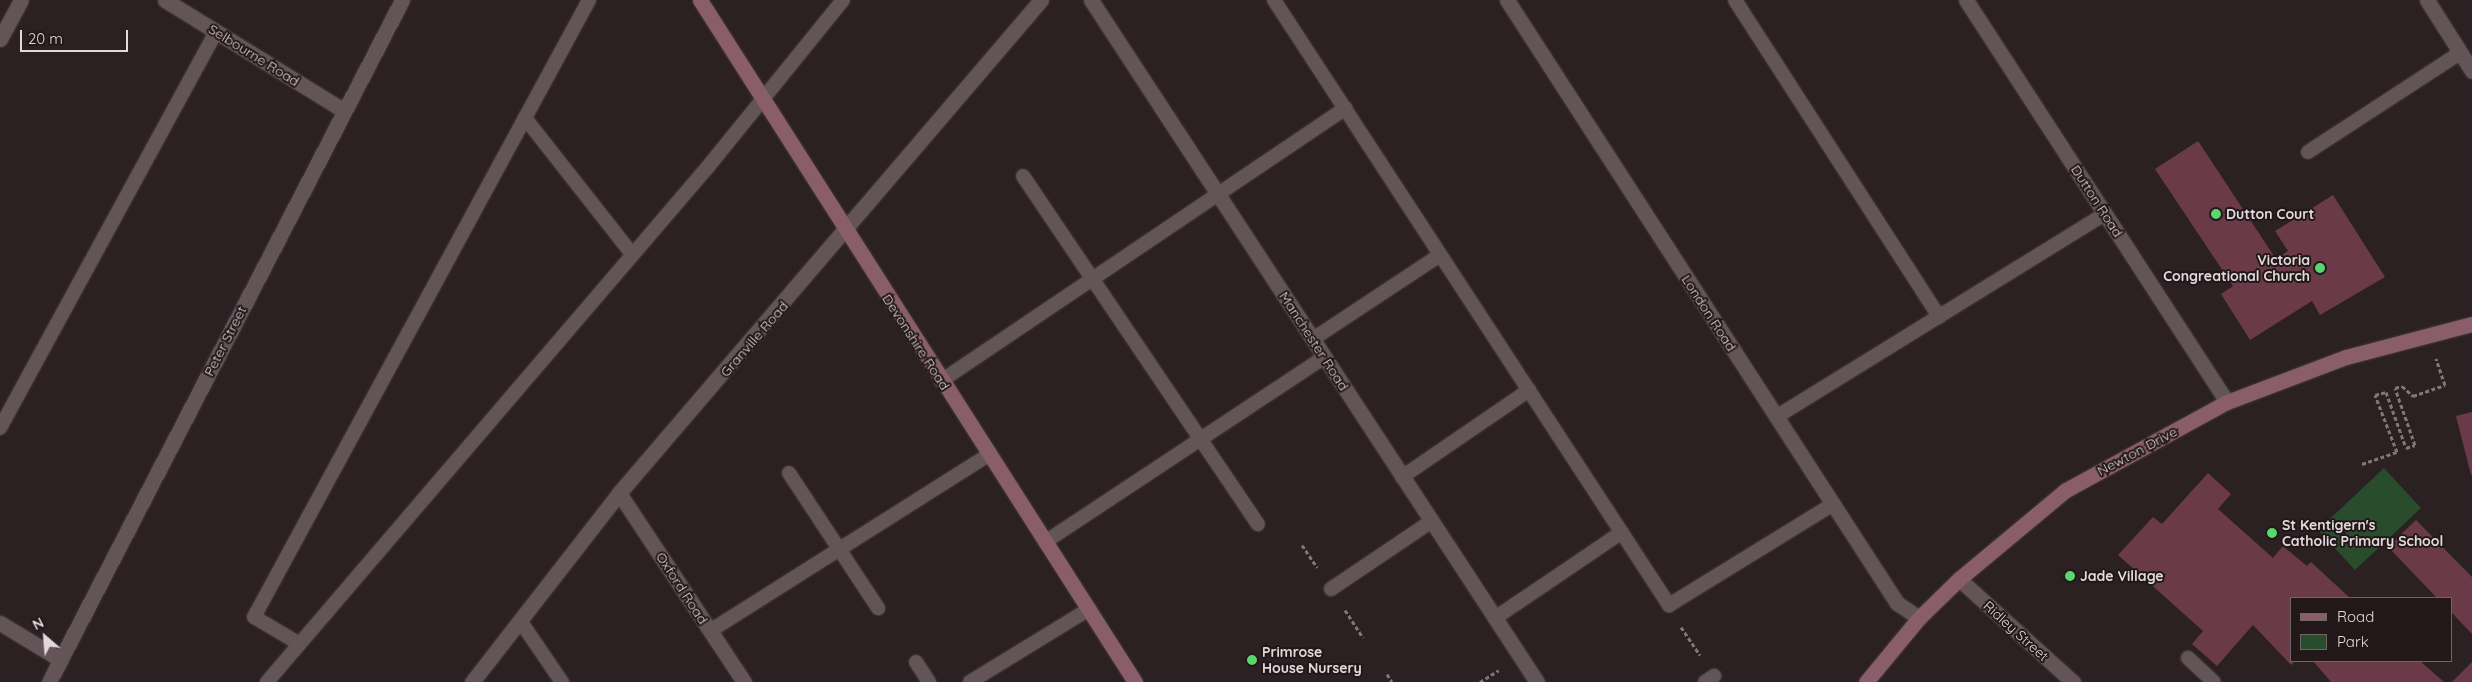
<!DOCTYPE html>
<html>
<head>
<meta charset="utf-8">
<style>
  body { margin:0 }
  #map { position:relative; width:2472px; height:682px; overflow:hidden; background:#2b2022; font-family:Quicksand,sans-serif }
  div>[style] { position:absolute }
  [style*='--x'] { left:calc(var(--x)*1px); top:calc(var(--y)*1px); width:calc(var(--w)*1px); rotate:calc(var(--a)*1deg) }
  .green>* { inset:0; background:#284c2c }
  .building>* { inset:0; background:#6b3a48 }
  .path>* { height:3px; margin-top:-1.5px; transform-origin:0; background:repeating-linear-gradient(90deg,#817779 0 4px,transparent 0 6.5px) }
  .roads { filter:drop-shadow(0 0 1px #453b3e) drop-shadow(0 0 1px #453b3e) }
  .service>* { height:14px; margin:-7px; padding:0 7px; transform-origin:7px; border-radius:7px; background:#625457 }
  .minor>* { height:15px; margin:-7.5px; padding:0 7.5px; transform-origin:7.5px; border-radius:7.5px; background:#625457 }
  .tertiary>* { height:15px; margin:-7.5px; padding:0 7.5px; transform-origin:7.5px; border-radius:7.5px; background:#625457 }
  .secondary>* { height:15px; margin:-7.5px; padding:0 7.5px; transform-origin:7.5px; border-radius:7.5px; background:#895d69 }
  .dots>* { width:14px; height:14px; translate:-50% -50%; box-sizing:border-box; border:2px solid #221719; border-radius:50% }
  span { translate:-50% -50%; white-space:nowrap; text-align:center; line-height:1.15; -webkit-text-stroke:4px #221719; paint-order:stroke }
  .street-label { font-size:14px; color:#e1d9db }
  .poi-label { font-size:14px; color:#e1d9db; font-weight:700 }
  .left { translate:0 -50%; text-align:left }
  .right { translate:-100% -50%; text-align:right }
  .legend { position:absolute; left:2290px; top:597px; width:162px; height:65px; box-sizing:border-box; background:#221719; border:1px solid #6e6567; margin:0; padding:6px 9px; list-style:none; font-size:15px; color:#e1d9db }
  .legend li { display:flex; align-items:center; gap:10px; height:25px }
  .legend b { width:25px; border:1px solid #6e6567 }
  .north { position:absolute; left:20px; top:612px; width:50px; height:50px; -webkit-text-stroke:4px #221719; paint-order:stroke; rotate:333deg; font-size:14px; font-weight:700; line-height:20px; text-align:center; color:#e1d9db }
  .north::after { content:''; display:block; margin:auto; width:18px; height:22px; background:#e1d9db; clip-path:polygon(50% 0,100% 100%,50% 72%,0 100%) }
  .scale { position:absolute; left:20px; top:30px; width:108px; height:22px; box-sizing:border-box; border:2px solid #e1d9db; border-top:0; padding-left:6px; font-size:15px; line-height:18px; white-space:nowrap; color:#e1d9db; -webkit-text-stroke:4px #221719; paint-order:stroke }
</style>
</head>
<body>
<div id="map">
  <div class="green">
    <i style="clip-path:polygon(2384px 468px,2421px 508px,2355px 570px,2318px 530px)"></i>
  </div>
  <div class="building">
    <i style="clip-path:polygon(2198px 141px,2276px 259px,2288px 251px,2275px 231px,2333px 195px,2385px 277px,2320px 315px,2312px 301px,2250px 340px,2221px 294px,2233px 286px,2155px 169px)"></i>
    <i style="clip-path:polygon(2472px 412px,2472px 475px,2471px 475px,2456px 416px)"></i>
    <i style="clip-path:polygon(2208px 473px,2231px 494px,2218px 509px,2273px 558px,2283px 546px,2307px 566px,2311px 562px,2350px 598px,2291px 598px,2291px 661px,2295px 661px,2291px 665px,2253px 625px,2217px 666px,2192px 644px,2203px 631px,2118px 555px,2153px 517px,2162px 524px)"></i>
    <i style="clip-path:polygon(2416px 520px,2472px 577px,2472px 634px,2451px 612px,2451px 598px,2437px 598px,2388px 547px)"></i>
    <i style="clip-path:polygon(2313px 661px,2420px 661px,2444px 682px,2331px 682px)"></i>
    <i style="clip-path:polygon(2472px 662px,2472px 682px,2452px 682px)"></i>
  </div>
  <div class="path">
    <i style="--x:2362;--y:464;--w:37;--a:-19"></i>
    <i style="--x:2397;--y:452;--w:61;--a:-111.1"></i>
    <i style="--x:2375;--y:395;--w:11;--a:-15"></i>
    <i style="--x:2386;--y:392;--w:59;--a:70.3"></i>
    <i style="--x:2406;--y:448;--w:9;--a:-18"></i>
    <i style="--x:2415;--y:445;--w:60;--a:-109.3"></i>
    <i style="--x:2395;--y:388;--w:7;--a:-16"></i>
    <i style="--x:2402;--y:386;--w:15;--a:42"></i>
    <i style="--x:2413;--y:396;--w:34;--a:-19"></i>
    <i style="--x:2445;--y:385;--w:28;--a:-109"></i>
    <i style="--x:1302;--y:545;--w:27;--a:56"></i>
    <i style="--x:1345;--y:610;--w:33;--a:57"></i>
    <i style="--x:1681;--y:627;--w:34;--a:56"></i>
    <i style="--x:1387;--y:674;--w:9;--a:58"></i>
    <i style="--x:1480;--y:682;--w:22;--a:-32"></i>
  </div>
  <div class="roads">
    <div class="service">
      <i style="--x:1274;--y:0;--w:723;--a:56.86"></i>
      <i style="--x:1669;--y:605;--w:193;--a:-31.6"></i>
      <i style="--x:1735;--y:0;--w:377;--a:57.2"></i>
      <i style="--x:525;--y:118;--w:173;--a:51.8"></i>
      <i style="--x:2308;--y:152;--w:181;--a:-33.1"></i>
      <i style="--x:1023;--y:176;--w:420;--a:56"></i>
      <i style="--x:1313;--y:339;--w:152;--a:-33.5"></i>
      <i style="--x:941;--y:381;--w:488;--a:-34"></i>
      <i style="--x:1776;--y:417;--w:387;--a:-31.7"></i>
      <i style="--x:0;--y:428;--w:451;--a:-61.4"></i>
      <i style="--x:789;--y:473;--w:162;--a:56.6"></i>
      <i style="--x:1402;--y:477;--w:154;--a:-34.4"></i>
      <i style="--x:1045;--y:542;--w:335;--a:-33.5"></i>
      <i style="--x:1331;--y:589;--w:122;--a:-34"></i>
      <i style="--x:1495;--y:618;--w:153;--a:-34.1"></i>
      <i style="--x:521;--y:622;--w:73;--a:55.7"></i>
      <i style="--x:710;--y:631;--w:329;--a:-32.3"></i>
      <i style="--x:298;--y:643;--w:51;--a:-149.4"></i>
      <i style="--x:254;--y:617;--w:702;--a:-61.5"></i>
      <i style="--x:2188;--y:658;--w:35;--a:43"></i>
      <i style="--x:916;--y:662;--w:24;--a:57"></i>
      <i style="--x:267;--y:682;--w:677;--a:-49.44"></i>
      <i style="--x:707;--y:168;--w:216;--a:-51"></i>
      <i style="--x:970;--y:682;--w:140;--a:-31.5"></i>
      <i style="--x:1705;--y:682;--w:11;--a:-34"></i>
    </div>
    <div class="minor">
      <i style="--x:165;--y:0;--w:209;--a:31.7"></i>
      <i style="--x:1091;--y:0;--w:815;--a:56.82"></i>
      <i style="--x:1507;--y:0;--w:718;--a:57.11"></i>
      <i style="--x:1897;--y:603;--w:27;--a:34"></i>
      <i style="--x:1966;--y:0;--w:479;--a:57"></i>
      <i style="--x:2427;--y:0;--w:84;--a:57.6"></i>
      <i style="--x:619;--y:493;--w:227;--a:56.5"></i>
      <i style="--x:1959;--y:579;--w:154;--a:42.1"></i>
      <i style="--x:0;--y:623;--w:71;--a:31.2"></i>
      <i style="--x:49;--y:682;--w:768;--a:-62.63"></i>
      <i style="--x:472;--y:682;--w:239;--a:-52.1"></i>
      <i style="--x:619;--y:493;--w:649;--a:-49.44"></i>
    </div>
    <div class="tertiary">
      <i style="--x:0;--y:39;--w:44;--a:-61.7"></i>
    </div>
    <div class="secondary">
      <i style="--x:700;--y:0;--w:809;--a:57.47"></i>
      <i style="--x:1866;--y:682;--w:83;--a:-50.4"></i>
      <i style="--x:1919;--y:618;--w:56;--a:-44.3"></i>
      <i style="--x:1959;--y:579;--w:139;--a:-39.8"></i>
      <i style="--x:2066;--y:490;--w:183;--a:-28.7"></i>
      <i style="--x:2227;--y:402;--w:127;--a:-20.7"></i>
      <i style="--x:2346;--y:357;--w:130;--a:-14.7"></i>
    </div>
  </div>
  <div class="dots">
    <i style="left:2216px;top:214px;background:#5bd56e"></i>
    <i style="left:2320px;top:268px;background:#5bd56e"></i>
    <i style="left:2272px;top:533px;background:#5bd56e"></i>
    <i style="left:2070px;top:576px;background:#5bd56e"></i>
    <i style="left:1252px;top:660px;background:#5bd56e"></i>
  </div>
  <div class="street-label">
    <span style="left:254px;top:55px;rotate:32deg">Selbourne Road</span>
    <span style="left:2097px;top:201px;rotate:57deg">Dutton Road</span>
    <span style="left:1709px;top:313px;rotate:57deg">London Road</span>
    <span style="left:754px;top:339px;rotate:-49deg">Granville Road</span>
    <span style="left:225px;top:341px;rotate:-63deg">Peter Street</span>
    <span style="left:1314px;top:341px;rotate:57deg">Manchester Road</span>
    <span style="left:916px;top:342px;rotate:57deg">Devonshire Road</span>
    <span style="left:2137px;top:451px;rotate:-28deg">Newton Drive</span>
    <span style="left:682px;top:588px;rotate:57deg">Oxford Road</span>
    <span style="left:2016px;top:631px;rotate:42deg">Ridley Street</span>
  </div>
  <div class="poi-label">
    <span class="left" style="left:2226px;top:214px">Dutton Court</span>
    <span class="right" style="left:2310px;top:268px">Victoria<br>Congreational Church</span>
    <span class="left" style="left:2282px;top:533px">St Kentigern's<br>Catholic Primary School</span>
    <span class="left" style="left:2080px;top:576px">Jade Village</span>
    <span class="left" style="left:1262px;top:660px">Primrose<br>House Nursery</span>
  </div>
  <ul class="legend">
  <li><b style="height:6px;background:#895d69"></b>Road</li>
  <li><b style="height:14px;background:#284c2c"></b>Park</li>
  </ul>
  <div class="north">N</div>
  <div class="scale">20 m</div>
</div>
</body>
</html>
